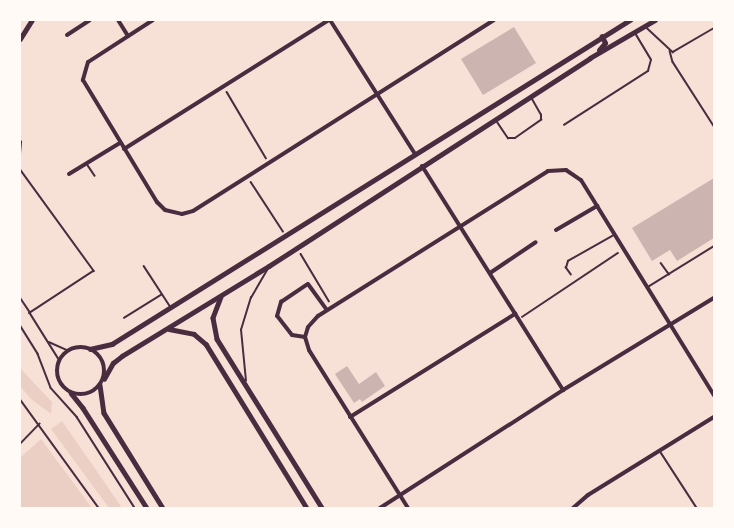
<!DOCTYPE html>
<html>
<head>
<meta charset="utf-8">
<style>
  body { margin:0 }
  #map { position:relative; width:734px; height:528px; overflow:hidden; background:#f7e1d7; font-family:"Varela Round",sans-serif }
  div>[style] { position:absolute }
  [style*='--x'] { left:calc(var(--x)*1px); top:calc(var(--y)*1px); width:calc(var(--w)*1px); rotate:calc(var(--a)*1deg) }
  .green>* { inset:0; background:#ebcfc5 }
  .building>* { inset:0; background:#ccb4b1 }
  .path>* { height:1.5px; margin:-0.75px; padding:0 0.75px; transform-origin:0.75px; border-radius:0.75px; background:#4a2c40 }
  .service>* { height:1.5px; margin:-0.75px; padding:0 0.75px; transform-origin:0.75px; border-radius:0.75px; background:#4a2c40 }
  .minor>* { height:4px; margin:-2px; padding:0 2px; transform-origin:2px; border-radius:2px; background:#4a2c40 }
  .tertiary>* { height:4.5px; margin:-2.25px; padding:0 2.25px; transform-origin:2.25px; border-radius:2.25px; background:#4a2c40 }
  .tertiary>.ring { margin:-2.25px; padding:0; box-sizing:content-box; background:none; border:4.5px solid #4a2c40; border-radius:50% }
  span { translate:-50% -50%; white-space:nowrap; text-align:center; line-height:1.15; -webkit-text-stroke:4.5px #fffaf5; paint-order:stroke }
  .frame { position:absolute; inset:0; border:21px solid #fffaf5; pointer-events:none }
</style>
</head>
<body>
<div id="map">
  <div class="green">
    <i style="clip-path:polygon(20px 368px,52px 402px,51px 414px,31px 399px,20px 386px)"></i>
    <i style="clip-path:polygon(62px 421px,94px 467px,122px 508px,109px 508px,51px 429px)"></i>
    <i style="clip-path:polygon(41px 439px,92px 508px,20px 508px,20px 458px)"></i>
  </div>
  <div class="building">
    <i style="clip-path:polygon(514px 27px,536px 63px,483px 95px,461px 59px)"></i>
    <i style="clip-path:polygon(714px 178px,714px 238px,677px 261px,670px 250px,652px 261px,632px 228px)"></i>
    <i style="clip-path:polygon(347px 366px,359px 384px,376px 372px,385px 386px,362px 402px,360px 399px,354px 403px,335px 374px)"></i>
  </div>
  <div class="path">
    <i style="--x:227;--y:92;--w:77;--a:59.4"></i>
    <i style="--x:251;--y:182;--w:59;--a:56.9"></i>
    <i style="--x:301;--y:254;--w:55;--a:59.2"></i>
    <i style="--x:522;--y:317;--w:115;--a:-33.7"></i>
    <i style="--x:20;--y:325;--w:34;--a:58"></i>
    <i style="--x:38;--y:354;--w:36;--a:69"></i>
    <i style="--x:51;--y:388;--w:39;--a:48"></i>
    <i style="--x:77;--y:417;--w:108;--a:57.5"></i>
    <i style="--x:20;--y:399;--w:135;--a:54.1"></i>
    <i style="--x:20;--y:444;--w:28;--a:-46"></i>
  </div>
  <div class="service">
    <i style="--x:646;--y:27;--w:37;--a:43"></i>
    <i style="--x:673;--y:52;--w:48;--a:-30.3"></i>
    <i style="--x:670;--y:51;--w:11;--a:75"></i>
    <i style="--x:673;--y:62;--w:76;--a:57.4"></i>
    <i style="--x:496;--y:120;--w:22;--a:56"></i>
    <i style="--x:508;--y:138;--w:7;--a:0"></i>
    <i style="--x:515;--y:138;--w:32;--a:-35"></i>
    <i style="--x:541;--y:120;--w:5;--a:-90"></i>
    <i style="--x:541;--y:115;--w:20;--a:-120"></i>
    <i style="--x:564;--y:125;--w:100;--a:-32.7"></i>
    <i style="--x:648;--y:71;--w:11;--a:-75"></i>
    <i style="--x:651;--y:60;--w:31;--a:-121"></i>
    <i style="--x:20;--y:154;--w:12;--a:-85"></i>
    <i style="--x:87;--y:164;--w:14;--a:56"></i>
    <i style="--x:20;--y:169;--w:126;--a:54"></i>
    <i style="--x:94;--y:271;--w:77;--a:146.7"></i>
    <i style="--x:30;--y:313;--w:18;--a:-124"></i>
    <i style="--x:661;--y:263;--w:14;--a:54"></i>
    <i style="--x:144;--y:266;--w:48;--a:57"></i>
    <i style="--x:571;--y:275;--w:9;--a:-126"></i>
    <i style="--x:566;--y:268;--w:7;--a:-74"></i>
    <i style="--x:568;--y:261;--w:53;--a:-29.5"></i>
    <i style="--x:648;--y:287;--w:78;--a:-31.8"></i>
    <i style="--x:30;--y:313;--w:57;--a:58"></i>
    <i style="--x:124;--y:318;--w:44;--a:-31.9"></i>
    <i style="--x:49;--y:342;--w:22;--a:24"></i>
    <i style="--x:246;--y:381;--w:51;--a:-95.6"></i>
    <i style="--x:241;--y:330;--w:34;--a:-73"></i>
    <i style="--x:251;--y:298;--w:34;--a:-60"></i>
    <i style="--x:660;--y:451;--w:68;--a:57"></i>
  </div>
  <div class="minor">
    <i style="--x:118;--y:20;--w:19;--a:58"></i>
    <i style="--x:153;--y:20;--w:77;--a:147.1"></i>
    <i style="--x:88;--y:62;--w:19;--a:106"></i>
    <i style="--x:83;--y:80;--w:143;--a:58.8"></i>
    <i style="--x:157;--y:202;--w:11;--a:45"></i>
    <i style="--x:165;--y:210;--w:17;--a:13"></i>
    <i style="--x:182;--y:214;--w:11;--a:-15"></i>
    <i style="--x:193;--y:211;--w:356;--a:-32.4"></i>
    <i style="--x:330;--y:20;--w:159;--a:57.6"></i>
    <i style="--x:67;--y:35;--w:27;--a:-33"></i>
    <i style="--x:124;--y:149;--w:242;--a:-32.2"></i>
    <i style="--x:422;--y:166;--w:265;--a:57.8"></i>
    <i style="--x:69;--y:174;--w:60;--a:-31.3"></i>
    <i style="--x:556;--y:230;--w:48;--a:-30.3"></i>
    <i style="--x:490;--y:273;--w:55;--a:-34"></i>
    <i style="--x:305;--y:337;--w:13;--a:-171"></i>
    <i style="--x:292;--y:335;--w:24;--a:-128"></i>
    <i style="--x:277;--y:316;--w:15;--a:-74"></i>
    <i style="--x:281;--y:302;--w:32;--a:-34"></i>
    <i style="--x:308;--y:284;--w:32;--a:54"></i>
    <i style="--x:350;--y:417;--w:195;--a:-32"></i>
    <i style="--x:380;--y:508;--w:218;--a:-32.8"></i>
    <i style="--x:563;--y:390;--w:177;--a:-31.4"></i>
    <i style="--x:408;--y:508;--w:186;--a:-122.1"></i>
    <i style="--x:309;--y:350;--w:14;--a:-107"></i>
    <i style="--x:305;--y:337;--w:10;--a:-73"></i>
    <i style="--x:308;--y:327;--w:15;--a:-48"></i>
    <i style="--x:318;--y:316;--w:272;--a:-32.2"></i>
    <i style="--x:548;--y:171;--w:18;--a:-3"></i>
    <i style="--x:566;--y:170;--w:18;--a:34"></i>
    <i style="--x:581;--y:180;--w:253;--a:58.3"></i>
    <i style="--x:573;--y:508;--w:20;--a:-41"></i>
    <i style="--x:588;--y:495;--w:148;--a:-31.8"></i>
  </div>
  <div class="tertiary">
    <i style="--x:20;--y:39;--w:22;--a:-58"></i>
    <i style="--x:599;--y:50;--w:9;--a:-49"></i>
    <i style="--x:605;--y:43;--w:7;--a:-117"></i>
    <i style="--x:221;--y:297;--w:22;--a:111"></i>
    <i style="--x:213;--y:318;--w:21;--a:79"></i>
    <i style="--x:217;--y:339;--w:199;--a:58.1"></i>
    <i style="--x:169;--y:329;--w:25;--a:11"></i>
    <i style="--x:194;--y:334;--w:16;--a:40"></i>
    <i style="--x:206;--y:344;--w:193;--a:58.4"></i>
    <i class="ring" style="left:57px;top:347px;width:43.5px;height:43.5px"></i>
    <i style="--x:90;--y:349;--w:23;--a:-13"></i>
    <i style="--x:112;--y:344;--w:611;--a:-32.03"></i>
    <i style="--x:104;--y:379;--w:18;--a:-61"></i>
    <i style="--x:113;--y:363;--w:11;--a:-38"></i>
    <i style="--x:122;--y:356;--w:172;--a:-31.5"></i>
    <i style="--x:269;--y:266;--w:382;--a:-32.9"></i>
    <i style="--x:590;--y:58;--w:75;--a:-30.3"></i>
    <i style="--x:100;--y:385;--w:28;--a:82"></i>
    <i style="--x:104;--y:413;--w:112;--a:58.2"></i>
    <i style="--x:71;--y:393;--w:19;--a:51"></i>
    <i style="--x:83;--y:408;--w:119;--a:57.4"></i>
  </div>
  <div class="frame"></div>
</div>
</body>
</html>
